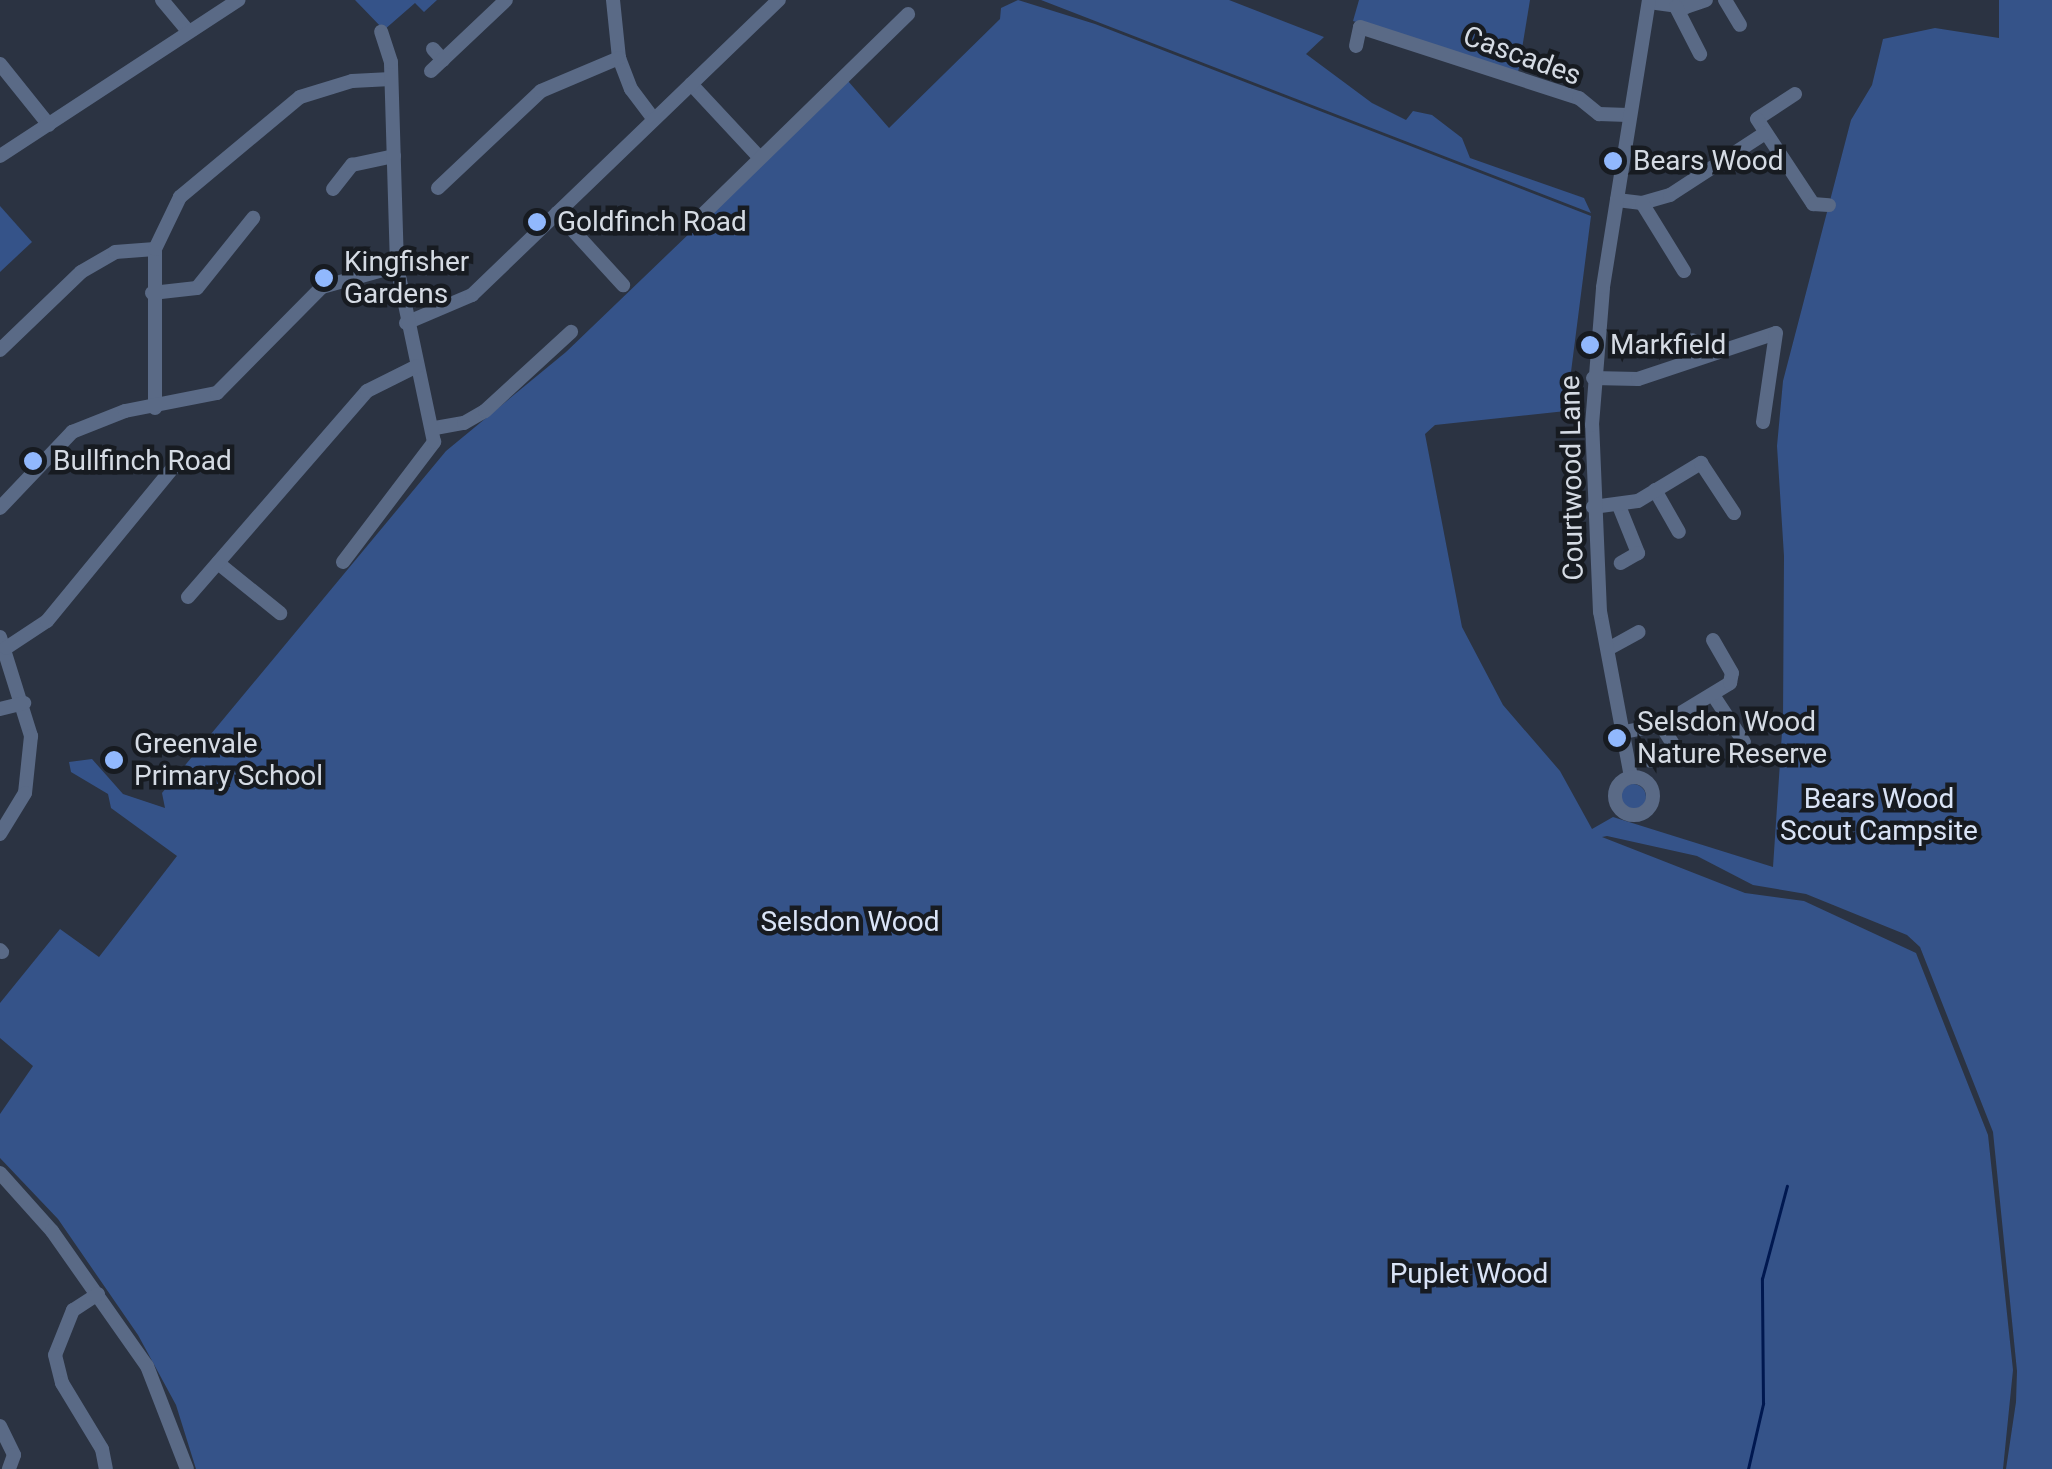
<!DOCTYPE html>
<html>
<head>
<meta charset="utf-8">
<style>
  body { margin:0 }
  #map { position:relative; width:2052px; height:1469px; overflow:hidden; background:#2b3342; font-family:Roboto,sans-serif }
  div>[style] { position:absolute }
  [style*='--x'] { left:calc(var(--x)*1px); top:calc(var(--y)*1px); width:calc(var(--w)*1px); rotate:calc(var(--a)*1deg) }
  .green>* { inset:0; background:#355389 }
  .round { border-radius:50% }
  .stream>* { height:2.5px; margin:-1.25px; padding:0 1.25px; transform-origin:1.25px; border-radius:1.25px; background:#001850 }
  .minor>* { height:14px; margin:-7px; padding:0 7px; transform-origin:7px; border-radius:7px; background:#5a6a86 }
  .minor>.ring { margin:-7px; padding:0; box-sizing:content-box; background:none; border:14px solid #5a6a86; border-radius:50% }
  .dots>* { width:28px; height:28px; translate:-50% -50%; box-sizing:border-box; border:5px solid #171b21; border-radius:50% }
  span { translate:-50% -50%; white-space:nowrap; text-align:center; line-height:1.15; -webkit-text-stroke:9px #171b21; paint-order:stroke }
  .street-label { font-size:28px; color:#d5dbe4 }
  .poi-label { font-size:28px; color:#d5dbe4 }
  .left { translate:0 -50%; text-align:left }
  .park-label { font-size:28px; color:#dae4f7 }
</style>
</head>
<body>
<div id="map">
  <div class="green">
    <i style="clip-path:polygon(355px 0,437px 0,424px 12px,415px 3px,384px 30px)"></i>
    <i style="clip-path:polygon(1018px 0,1095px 24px,1591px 216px,1566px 411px,1435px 425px,1425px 434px,1462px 627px,1503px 705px,1560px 771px,1592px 829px,1613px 817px,1773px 867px,1783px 717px,1784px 556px,1777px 446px,1783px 381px,1851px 120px,1872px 85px,1883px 39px,1935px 28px,1999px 38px,1999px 0,2052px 0,2052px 1469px,2006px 1469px,2016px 1402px,2017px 1371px,1993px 1132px,1920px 947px,1907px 935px,1806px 894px,1753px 885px,1697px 856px,1607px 836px,1602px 837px,1745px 893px,1804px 901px,1916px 953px,1988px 1135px,2013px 1370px,2003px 1469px,196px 1469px,176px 1405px,138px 1335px,58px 1219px,0 1158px,0 1114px,33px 1066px,0 1038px,0 1003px,60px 929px,99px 957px,177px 856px,111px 808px,108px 794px,71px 772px,69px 762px,92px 759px,123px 794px,165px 808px,162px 793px,446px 451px,566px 352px,848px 81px,889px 128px,1000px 19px,1001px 8px)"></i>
    <i style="clip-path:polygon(1041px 0,1229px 0,1324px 37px,1306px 54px,1372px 103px,1406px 120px,1413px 111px,1432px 115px,1462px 138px,1470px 158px,1584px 198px,1591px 213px)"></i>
    <i style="clip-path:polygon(1359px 0,1530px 0,1518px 73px,1353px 21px)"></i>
    <i style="clip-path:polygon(0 206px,32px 242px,0 272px)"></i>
    <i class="round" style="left:1620px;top:784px;width:26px;height:26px"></i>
  </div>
  <div class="stream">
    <i style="--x:1748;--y:1469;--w:67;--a:-77"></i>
    <i style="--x:1763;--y:1404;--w:125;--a:-90.5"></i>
    <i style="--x:1762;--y:1279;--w:96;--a:-75"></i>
  </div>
  <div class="minor">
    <i style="--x:162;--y:0;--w:40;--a:50"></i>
    <i style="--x:613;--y:0;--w:58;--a:84.1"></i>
    <i style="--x:619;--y:58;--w:33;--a:69"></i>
    <i style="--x:631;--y:89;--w:38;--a:53"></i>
    <i style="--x:1725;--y:0;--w:29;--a:59"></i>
    <i style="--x:1649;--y:2;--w:37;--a:8"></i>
    <i style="--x:1686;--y:7;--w:21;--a:-19"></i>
    <i style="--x:1676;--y:7;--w:53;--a:62.9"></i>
    <i style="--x:1356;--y:46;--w:19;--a:-78"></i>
    <i style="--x:1360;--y:27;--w:230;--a:18"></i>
    <i style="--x:1579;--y:98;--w:26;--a:39"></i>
    <i style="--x:1599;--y:114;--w:29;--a:2"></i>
    <i style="--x:433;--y:49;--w:15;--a:48"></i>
    <i style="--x:0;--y:64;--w:78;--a:51.2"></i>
    <i style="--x:431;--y:71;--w:103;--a:-43.4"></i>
    <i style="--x:691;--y:84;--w:101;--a:47"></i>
    <i style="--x:1795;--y:94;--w:45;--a:146.7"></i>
    <i style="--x:1757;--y:119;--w:102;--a:56.6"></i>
    <i style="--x:1813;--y:204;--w:16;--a:4"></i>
    <i style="--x:0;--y:156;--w:285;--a:-33.2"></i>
    <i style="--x:438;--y:188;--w:141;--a:-43.3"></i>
    <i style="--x:541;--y:91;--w:85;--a:-22.9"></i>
    <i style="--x:333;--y:189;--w:31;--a:-52"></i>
    <i style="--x:352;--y:165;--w:43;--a:-12.1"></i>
    <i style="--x:1617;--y:200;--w:25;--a:7"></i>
    <i style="--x:1642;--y:203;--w:29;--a:-16"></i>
    <i style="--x:1670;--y:195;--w:113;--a:-33.1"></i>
    <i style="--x:1642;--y:203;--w:80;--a:58.3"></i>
    <i style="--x:557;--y:213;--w:98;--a:47.5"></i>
    <i style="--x:692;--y:225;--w:302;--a:-44.3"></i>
    <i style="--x:152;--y:293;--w:45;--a:-6.3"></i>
    <i style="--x:197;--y:288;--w:90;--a:-51.3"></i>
    <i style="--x:406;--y:323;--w:72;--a:-23"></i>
    <i style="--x:472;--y:295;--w:426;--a:-43.9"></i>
    <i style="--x:0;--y:350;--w:112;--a:-43.9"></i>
    <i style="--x:81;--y:272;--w:39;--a:-30"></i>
    <i style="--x:115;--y:252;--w:40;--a:-4.3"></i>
    <i style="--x:1689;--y:360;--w:20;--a:-79"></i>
    <i style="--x:1593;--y:378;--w:45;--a:1.3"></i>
    <i style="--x:1638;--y:379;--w:145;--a:-18.4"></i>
    <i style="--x:1776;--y:333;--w:90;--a:98.3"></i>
    <i style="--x:155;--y:408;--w:159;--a:-90"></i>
    <i style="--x:155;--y:249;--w:58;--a:-64.3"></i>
    <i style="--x:180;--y:197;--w:156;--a:-39.8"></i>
    <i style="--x:300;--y:97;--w:54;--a:-17.1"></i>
    <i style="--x:352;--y:81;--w:39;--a:-3"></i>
    <i style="--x:435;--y:428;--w:29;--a:-10"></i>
    <i style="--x:464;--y:423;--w:24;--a:-30"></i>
    <i style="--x:485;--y:411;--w:117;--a:-42.6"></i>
    <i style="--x:1655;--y:490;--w:48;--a:60.3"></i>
    <i style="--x:1619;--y:506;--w:51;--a:68"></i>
    <i style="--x:1638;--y:553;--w:20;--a:150"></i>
    <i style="--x:1593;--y:507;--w:45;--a:-7.6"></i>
    <i style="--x:1638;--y:501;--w:74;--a:-31.1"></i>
    <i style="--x:1701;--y:463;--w:60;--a:56.6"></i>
    <i style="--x:0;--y:508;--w:105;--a:-46.5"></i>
    <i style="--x:72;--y:432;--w:57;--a:-21.6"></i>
    <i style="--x:125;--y:411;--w:94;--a:-11.1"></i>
    <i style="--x:217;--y:393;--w:149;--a:-45.3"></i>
    <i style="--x:322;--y:287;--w:78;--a:-15.6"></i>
    <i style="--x:343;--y:562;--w:151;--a:-52.8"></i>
    <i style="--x:434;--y:442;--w:180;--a:-101.9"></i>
    <i style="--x:397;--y:266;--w:204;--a:-91.7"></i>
    <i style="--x:391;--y:62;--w:32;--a:-108"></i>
    <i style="--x:218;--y:563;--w:80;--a:38.9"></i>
    <i style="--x:188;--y:597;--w:273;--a:-49"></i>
    <i style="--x:367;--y:391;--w:56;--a:-26.6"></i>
    <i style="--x:0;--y:637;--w:104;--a:72.6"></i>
    <i style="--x:31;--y:736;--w:57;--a:96"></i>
    <i style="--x:25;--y:793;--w:48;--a:121.4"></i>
    <i style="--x:6;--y:648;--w:49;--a:-33.4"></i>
    <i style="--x:47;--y:621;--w:203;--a:-50.6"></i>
    <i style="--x:1608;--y:649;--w:35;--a:-29"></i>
    <i style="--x:1713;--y:695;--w:56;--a:56.6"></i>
    <i style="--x:0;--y:709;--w:25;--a:-14"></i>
    <i style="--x:1661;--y:725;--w:39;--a:58"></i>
    <i style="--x:1624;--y:732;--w:38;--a:-11"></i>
    <i style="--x:1661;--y:725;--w:81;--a:-31.3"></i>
    <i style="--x:1730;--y:683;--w:10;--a:-79"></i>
    <i style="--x:1732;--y:673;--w:38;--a:-120"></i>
    <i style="--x:1651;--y:761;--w:28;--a:-32"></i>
    <i style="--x:1631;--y:777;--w:168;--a:-100.6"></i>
    <i style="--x:1600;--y:612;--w:187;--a:-92.4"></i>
    <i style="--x:1592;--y:425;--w:138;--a:-85.4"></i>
    <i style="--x:1603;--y:287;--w:291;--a:-80.9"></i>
    <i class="ring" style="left:1615px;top:777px;width:24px;height:24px"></i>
    <i style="--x:0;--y:950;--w:3;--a:45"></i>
    <i style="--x:0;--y:1173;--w:78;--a:48.1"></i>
    <i style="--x:52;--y:1231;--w:165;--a:54.9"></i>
    <i style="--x:147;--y:1366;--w:110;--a:68.8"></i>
    <i style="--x:98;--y:1294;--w:30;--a:147"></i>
    <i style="--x:73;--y:1310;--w:48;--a:111.8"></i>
    <i style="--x:55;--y:1355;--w:29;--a:76"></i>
    <i style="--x:62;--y:1383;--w:77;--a:58.8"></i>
    <i style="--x:102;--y:1449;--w:20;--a:79"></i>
    <i style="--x:0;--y:1426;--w:32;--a:64"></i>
    <i style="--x:14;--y:1455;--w:15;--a:110"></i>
  </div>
  <div class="dots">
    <i style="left:1613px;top:161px;background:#91b8fd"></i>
    <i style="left:537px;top:222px;background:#91b8fd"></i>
    <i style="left:324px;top:278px;background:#91b8fd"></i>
    <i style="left:1590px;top:345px;background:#91b8fd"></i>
    <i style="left:33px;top:461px;background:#91b8fd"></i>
    <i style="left:1617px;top:738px;background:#91b8fd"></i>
    <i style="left:114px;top:760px;background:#91b8fd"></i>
  </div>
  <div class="street-label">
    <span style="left:1522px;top:56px;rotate:20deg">Cascades</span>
    <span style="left:1572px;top:478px;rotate:-91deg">Courtwood Lane</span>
  </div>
  <div class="poi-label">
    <span class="left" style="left:1633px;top:161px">Bears Wood</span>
    <span class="left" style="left:557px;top:222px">Goldfinch Road</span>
    <span class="left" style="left:344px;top:278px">Kingfisher<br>Gardens</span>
    <span class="left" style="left:1610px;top:345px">Markfield</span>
    <span class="left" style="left:53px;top:461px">Bullfinch Road</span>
    <span class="left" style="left:1637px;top:738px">Selsdon Wood<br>Nature Reserve</span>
    <span class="left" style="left:134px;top:760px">Greenvale<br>Primary School</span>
  </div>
  <div class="park-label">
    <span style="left:1879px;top:815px">Bears Wood<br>Scout Campsite</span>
    <span style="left:850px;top:922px">Selsdon Wood</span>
    <span style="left:1469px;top:1274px">Puplet Wood</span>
  </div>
</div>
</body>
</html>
